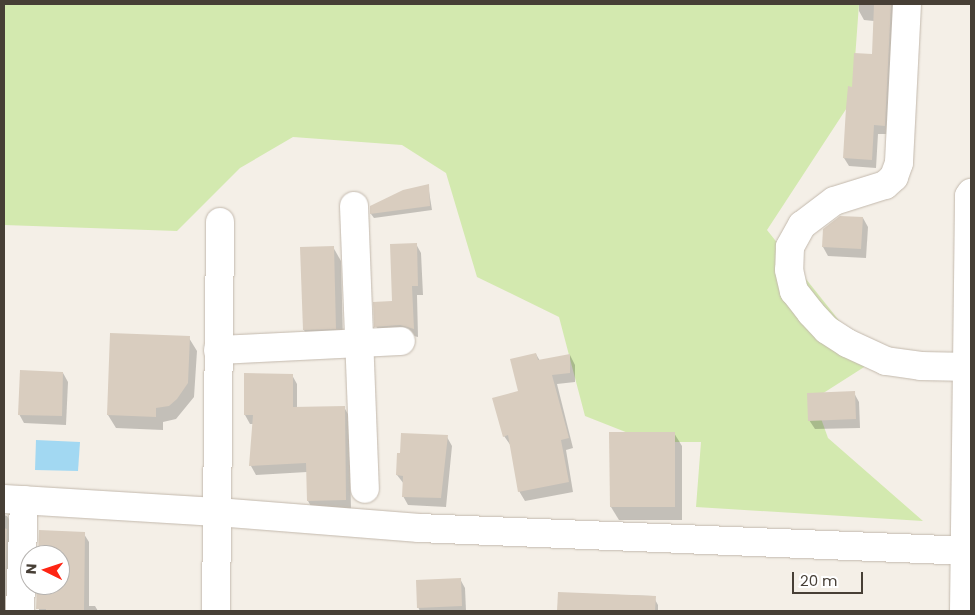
<!DOCTYPE html>
<html>
<head>
<meta charset="utf-8">
<style>
  body { margin:0 }
  #map { position:relative; width:975px; height:615px; overflow:hidden; background:#f4efe7; font-family:Poppins,sans-serif }
  div>[style] { position:absolute }
  [style*='--x'] { left:calc(var(--x)*1px); top:calc(var(--y)*1px); width:calc(var(--w)*1px); rotate:calc(var(--a)*1deg) }
  .green>* { inset:0; background:#d3e9af }
  .water>* { inset:0; background:#a2d8f2 }
  .shadow>* { inset:0; background:#0003 }
  .building>* { inset:0; background:#d9cdbf }
  .roads { filter:drop-shadow(0 0 1px #c3b9ad) drop-shadow(0 0 1px #c3b9ad) }
  .minor>* { height:28px; margin:-14px; padding:0 14px; transform-origin:14px; border-radius:14px; background:#fff }
  span { translate:-50% -50%; white-space:nowrap; text-align:center; line-height:1.15; -webkit-text-stroke:4px #fff; paint-order:stroke }
  .frame { position:absolute; inset:0; border:5px solid #473f36; pointer-events:none }
  .north { position:absolute; left:20px; top:545px; width:50px; height:50px; box-sizing:border-box; background:#fff; border:1px solid #b5b2af; border-radius:50%; rotate:274deg; font-size:14px; font-weight:700; line-height:20px; text-align:center; color:#473f36 }
  .north::after { content:''; display:block; margin:auto; width:18px; height:22px; background:#fe2514; clip-path:polygon(50% 0,100% 100%,50% 72%,0 100%) }
  .scale { position:absolute; left:792px; top:572px; width:71px; height:22px; box-sizing:border-box; border:2px solid #473f36; border-top:0; padding-left:6px; font-size:15px; line-height:18px; white-space:nowrap; color:#473f36; -webkit-text-stroke:4px #fff; paint-order:stroke }
</style>
</head>
<body>
<div id="map">
  <div class="green">
    <i style="clip-path:polygon(4px 4px,859px 4px,852px 100px,767px 230px,872px 362px,814px 399px,828px 438px,923px 521px,696px 507px,701px 442px,651px 442px,585px 416px,559px 317px,477px 277px,446px 173px,402px 145px,293px 137px,240px 168px,177px 231px,4px 225px)"></i>
  </div>
  <div class="water">
    <i style="clip-path:polygon(36px 440px,80px 442px,78px 471px,35px 470px)"></i>
  </div>
  <div class="shadow">
    <i style="clip-path:polygon(859px 4px,897px 4px,889px 134px,878px 134px,876px 168px,849px 166px,844px 158px,853px 88px,873px 55px,874px 21px,864px 20px,859px 11px)"></i>
    <i style="clip-path:polygon(428px 185px,432px 210px,374px 218px,371px 214px,371px 207px)"></i>
    <i style="clip-path:polygon(863px 218px,868px 227px,866px 258px,828px 256px,823px 247px,824px 230px)"></i>
    <i style="clip-path:polygon(416px 244px,421px 253px,423px 295px,417px 295px,418px 337px,406px 334px,381px 335px,376px 326px,393px 303px)"></i>
    <i style="clip-path:polygon(333px 247px,341px 261px,343px 341px,311px 343px,304px 330px)"></i>
    <i style="clip-path:polygon(189px 338px,197px 351px,194px 397px,176px 419px,163px 422px,163px 430px,116px 428px,108px 415px)"></i>
    <i style="clip-path:polygon(536px 354px,540px 361px,570px 355px,575px 365px,575px 382px,557px 384px,573px 448px,566px 450px,573px 492px,525px 501px,519px 491px,511px 446px,504px 436px)"></i>
    <i style="clip-path:polygon(63px 373px,68px 382px,66px 425px,24px 423px,19px 414px)"></i>
    <i style="clip-path:polygon(292px 375px,297px 384px,297px 408px,344px 407px,349px 416px,351px 509px,313px 510px,308px 501px,307px 472px,256px 475px,251px 466px,253px 424px,250px 424px,245px 415px)"></i>
    <i style="clip-path:polygon(854px 393px,859px 402px,860px 428px,815px 429px,809px 420px)"></i>
    <i style="clip-path:polygon(610px 433px,674px 433px,682px 446px,682px 520px,619px 520px,611px 507px)"></i>
    <i style="clip-path:polygon(447px 437px,452px 446px,446px 507px,408px 505px,403px 496px,404px 484px,397px 475px)"></i>
    <i style="clip-path:polygon(4px 515px,7px 516px,12px 524px,8px 611px,4px 611px)"></i>
    <i style="clip-path:polygon(84px 534px,89px 542px,89px 606px,95px 606px,98px 611px,39px 611px,38px 585px,60px 585px,60px 555px,39px 555px)"></i>
    <i style="clip-path:polygon(460px 579px,465px 588px,466px 611px,420px 611px,418px 607px)"></i>
    <i style="clip-path:polygon(559px 593px,653px 596px,658px 605px,658px 611px,558px 611px)"></i>
  </div>
  <div class="building">
    <i style="clip-path:polygon(874px 4px,891px 4px,885px 126px,874px 125px,872px 160px,843px 158px,846px 108px,848px 86px,852px 87px,854px 53px,872px 54px)"></i>
    <i style="clip-path:polygon(429px 184px,430px 206px,370px 214px,370px 206px,403px 190px)"></i>
    <i style="clip-path:polygon(840px 216px,863px 217px,861px 249px,822px 247px,823px 229px)"></i>
    <i style="clip-path:polygon(417px 243px,418px 286px,412px 286px,414px 329px,400px 325px,374px 327px,373px 302px,392px 301px,390px 244px)"></i>
    <i style="clip-path:polygon(334px 246px,336px 329px,303px 330px,300px 247px)"></i>
    <i style="clip-path:polygon(110px 333px,190px 336px,188px 383px,177px 399px,169px 406px,156px 408px,156px 417px,107px 415px)"></i>
    <i style="clip-path:polygon(536px 353px,538px 360px,570px 354px,570px 373px,552px 375px,569px 438px,561px 440px,569px 482px,518px 492px,508px 435px,503px 437px,492px 398px,518px 391px,510px 359px)"></i>
    <i style="clip-path:polygon(20px 370px,63px 372px,62px 416px,18px 415px)"></i>
    <i style="clip-path:polygon(244px 373px,293px 374px,293px 407px,345px 406px,346px 500px,307px 501px,306px 463px,249px 466px,253px 415px,244px 415px)"></i>
    <i style="clip-path:polygon(855px 391px,856px 419px,808px 421px,807px 393px)"></i>
    <i style="clip-path:polygon(609px 432px,675px 432px,675px 507px,610px 507px)"></i>
    <i style="clip-path:polygon(401px 433px,448px 435px,441px 498px,402px 497px,403px 476px,396px 475px,397px 453px,400px 453px)"></i>
    <i style="clip-path:polygon(4px 528px,7px 529px,4px 610px)"></i>
    <i style="clip-path:polygon(39px 530px,85px 532px,84px 611px,46px 611px,46px 609px,36px 609px,37px 585px,60px 585px,60px 555px,38px 555px)"></i>
    <i style="clip-path:polygon(461px 578px,462px 606px,417px 608px,416px 580px)"></i>
    <i style="clip-path:polygon(558px 592px,656px 596px,655px 611px,557px 611px)"></i>
  </div>
  <div class="roads">
    <div class="minor">
      <i style="--x:907;--y:4;--w:159;--a:92.9"></i>
      <i style="--x:899;--y:163;--w:15;--a:110"></i>
      <i style="--x:894;--y:177;--w:12;--a:138"></i>
      <i style="--x:885;--y:185;--w:53;--a:162.6"></i>
      <i style="--x:834;--y:201;--w:40;--a:143"></i>
      <i style="--x:802;--y:225;--w:25;--a:119"></i>
      <i style="--x:790;--y:247;--w:23;--a:92"></i>
      <i style="--x:789;--y:270;--w:22;--a:77"></i>
      <i style="--x:794;--y:291;--w:28;--a:52"></i>
      <i style="--x:811;--y:313;--w:23;--a:47"></i>
      <i style="--x:827;--y:330;--w:24;--a:33"></i>
      <i style="--x:847;--y:343;--w:43;--a:24.8"></i>
      <i style="--x:886;--y:361;--w:35;--a:8"></i>
      <i style="--x:921;--y:366;--w:50;--a:1.1"></i>
      <i style="--x:354;--y:206;--w:283;--a:87.8"></i>
      <i style="--x:218;--y:350;--w:183;--a:-2.8"></i>
      <i style="--x:4;--y:499;--w:213;--a:3.5"></i>
      <i style="--x:217;--y:512;--w:203;--a:4.5"></i>
      <i style="--x:419;--y:528;--w:552;--a:2.39"></i>
      <i style="--x:20;--y:611;--w:111;--a:-87.9"></i>
      <i style="--x:216;--y:611;--w:389;--a:-89.4"></i>
      <i style="--x:964;--y:611;--w:415;--a:-89.3"></i>
      <i style="--x:969;--y:196;--w:4;--a:-56"></i>
    </div>
  </div>
  <div class="frame"></div>
  <div class="north">N</div>
  <div class="scale">20 m</div>
</div>
</body>
</html>
